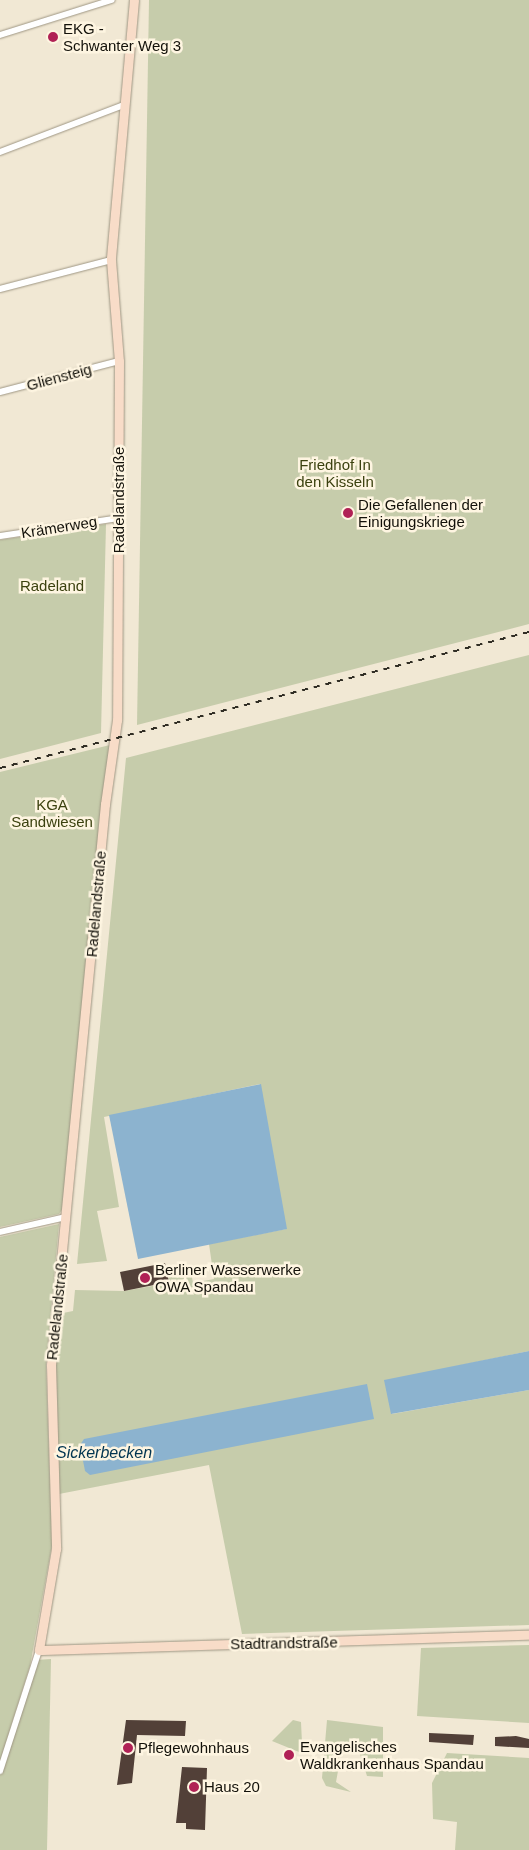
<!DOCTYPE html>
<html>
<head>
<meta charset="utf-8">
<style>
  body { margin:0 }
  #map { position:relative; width:529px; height:1850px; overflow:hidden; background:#f1e8d4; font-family:Helvetica,sans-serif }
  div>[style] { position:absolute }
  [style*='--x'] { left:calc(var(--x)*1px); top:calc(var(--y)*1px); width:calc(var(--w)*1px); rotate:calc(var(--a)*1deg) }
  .green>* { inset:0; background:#c6ccab }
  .water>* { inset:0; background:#8cb3cf }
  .building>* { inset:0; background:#524038 }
  .roads { filter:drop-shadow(0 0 1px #9e9683) drop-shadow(0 0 1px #9e9683) }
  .street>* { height:6px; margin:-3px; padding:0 3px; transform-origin:3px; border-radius:3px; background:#fff }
  .secondary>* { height:9px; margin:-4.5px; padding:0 4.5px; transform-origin:4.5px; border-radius:4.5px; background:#f8dcc8 }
  .rail>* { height:2px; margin-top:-1px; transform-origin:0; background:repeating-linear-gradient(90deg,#312e25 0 6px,transparent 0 12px) }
  .dots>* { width:14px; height:14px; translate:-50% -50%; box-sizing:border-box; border:2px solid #fef5e1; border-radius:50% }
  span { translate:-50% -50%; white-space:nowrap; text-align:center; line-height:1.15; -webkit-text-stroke:5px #fef5e1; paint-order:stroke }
  .poi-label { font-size:15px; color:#13110a }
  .left { translate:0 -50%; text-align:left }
  .street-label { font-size:15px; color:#13110a }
  .park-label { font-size:15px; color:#3b410f }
  .water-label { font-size:16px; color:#013450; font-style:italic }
</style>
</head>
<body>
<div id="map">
  <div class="green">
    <i style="clip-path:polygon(149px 0,529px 0,529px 624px,137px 725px)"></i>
    <i style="clip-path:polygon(106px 524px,101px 733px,0 759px,0 540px)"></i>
    <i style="clip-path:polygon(529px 655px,529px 1351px,385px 1381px,392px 1414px,529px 1390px,529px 1625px,242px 1634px,209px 1465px,59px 1494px,53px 1365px,58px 1314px,73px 1311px,75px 1290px,124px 1291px,169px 1283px,168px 1274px,191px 1272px,193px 1283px,214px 1279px,209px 1244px,286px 1229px,260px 1084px,104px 1117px,119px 1207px,97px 1211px,107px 1261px,77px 1264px,126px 758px)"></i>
    <i style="clip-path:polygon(114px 744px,62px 1210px,59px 1214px,0 1227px,0 772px)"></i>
    <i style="clip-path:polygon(59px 1224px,46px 1364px,52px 1545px,30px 1666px,0 1761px,0 1237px)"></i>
    <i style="clip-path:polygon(529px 1645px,529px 1723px,417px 1716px,421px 1648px)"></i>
    <i style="clip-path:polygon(51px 1659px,47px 1850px,0 1850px,0 1771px,36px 1660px)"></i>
    <i style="clip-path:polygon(293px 1720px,301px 1722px,302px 1743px,306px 1745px,299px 1752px,272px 1741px)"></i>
    <i style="clip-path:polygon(327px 1720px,383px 1727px,383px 1777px,367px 1776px,360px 1754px,342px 1752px,335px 1765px,338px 1771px,336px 1782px,351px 1792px,326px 1786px,322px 1778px)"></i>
    <i style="clip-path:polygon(447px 1753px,529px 1758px,529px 1850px,455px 1850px,457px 1822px,433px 1819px,432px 1783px)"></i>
  </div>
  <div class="water">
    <i style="clip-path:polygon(261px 1084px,287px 1229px,138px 1259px,109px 1115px)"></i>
    <i style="clip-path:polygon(529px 1351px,529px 1390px,391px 1414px,384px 1380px)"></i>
    <i style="clip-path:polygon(367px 1384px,374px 1419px,90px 1475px,85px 1471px,80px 1445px,84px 1439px)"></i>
  </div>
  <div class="building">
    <i style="clip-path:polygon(165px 1263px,169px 1282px,124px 1291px,120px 1272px)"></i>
    <i style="clip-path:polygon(126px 1720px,186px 1721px,185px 1736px,137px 1735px,132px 1783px,117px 1785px)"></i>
    <i style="clip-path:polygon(429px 1733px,474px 1735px,473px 1745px,429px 1742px)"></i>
    <i style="clip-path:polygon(516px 1736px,529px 1739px,529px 1748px,495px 1746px,495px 1737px)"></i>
    <i style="clip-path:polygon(182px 1767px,207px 1768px,205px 1830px,186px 1829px,186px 1823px,176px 1823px)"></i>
  </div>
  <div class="roads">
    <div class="street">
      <i style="--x:0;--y:35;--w:117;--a:-17.4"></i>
      <i style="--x:0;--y:152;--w:133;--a:-20.8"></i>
      <i style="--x:0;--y:289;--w:115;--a:-14.6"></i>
      <i style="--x:0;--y:392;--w:123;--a:-14.6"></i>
      <i style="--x:0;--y:536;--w:120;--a:-8.6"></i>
      <i style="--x:0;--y:1232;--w:68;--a:-12.8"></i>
      <i style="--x:0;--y:1771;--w:127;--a:-72.1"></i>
    </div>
    <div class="secondary">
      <i style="--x:134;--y:0;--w:261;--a:95.1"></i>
      <i style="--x:111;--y:260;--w:101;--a:85.5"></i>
      <i style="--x:119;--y:361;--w:359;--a:90.3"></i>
      <i style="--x:117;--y:720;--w:85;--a:98.1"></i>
      <i style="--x:105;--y:804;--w:564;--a:95.5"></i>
      <i style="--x:51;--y:1365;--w:184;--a:88.4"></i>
      <i style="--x:56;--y:1549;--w:102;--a:99.6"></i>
      <i style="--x:39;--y:1650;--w:490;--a:-1.8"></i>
    </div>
  </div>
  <div class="rail">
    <i style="--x:0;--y:768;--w:546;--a:-14.42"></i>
  </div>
  <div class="dots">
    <i style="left:53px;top:37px;background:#b02155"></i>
    <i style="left:348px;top:513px;background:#b02155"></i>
    <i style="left:145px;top:1278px;background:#b02155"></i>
    <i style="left:128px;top:1748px;background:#b02155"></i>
    <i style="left:289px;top:1755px;background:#b02155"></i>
    <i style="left:194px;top:1787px;background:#b02155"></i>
  </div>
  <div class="poi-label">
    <span class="left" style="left:63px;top:37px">EKG -<br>Schwanter Weg 3</span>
    <span class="left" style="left:358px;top:513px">Die Gefallenen der<br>Einigungskriege</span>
    <span class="left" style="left:155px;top:1278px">Berliner Wasserwerke<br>OWA Spandau</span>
    <span class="left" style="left:300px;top:1755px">Evangelisches<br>Waldkrankenhaus Spandau</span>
    <span class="left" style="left:138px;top:1748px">Pflegewohnhaus</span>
    <span class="left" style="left:204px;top:1787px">Haus 20</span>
  </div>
  <div class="street-label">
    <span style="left:59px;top:377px;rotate:-15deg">Gliensteig</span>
    <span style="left:119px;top:500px;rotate:-90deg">Radelandstraße</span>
    <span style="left:59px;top:527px;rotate:-9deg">Krämerweg</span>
    <span style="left:96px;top:904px;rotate:-85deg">Radelandstraße</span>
    <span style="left:57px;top:1307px;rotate:-84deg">Radelandstraße</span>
    <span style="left:284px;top:1643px;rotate:-1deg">Stadtrandstraße</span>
  </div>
  <div class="park-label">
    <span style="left:335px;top:473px">Friedhof In<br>den Kisseln</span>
    <span style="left:52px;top:586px">Radeland</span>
    <span style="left:52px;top:813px">KGA<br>Sandwiesen</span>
  </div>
  <div class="water-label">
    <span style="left:104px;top:1453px">Sickerbecken</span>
  </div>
</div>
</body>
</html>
